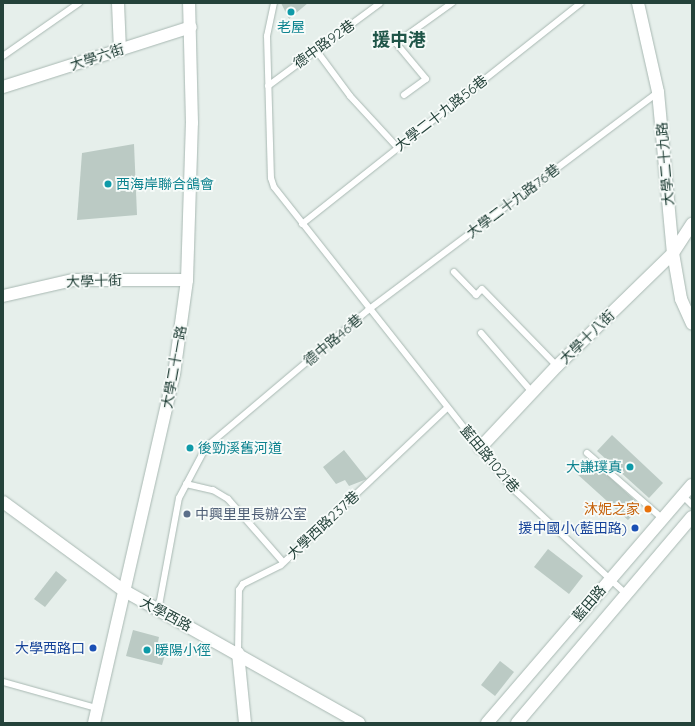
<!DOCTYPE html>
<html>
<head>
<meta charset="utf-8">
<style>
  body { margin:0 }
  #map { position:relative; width:695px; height:726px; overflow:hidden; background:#e6efeb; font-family:Quicksand,"Noto Sans TC",sans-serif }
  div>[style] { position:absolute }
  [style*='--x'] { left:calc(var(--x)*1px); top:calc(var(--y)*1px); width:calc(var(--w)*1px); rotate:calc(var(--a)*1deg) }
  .building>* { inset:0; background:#bbcac4 }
  .roads { filter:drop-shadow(0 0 1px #a8b8b2) drop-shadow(0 0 1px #a8b8b2) }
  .service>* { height:6px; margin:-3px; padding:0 3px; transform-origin:3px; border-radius:3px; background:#fff }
  .minor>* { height:12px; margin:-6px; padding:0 6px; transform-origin:6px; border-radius:6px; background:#fff }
  .tertiary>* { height:12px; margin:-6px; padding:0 6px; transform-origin:6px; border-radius:6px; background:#fff }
  .dots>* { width:11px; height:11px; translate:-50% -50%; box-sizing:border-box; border:2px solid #f7fbf9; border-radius:50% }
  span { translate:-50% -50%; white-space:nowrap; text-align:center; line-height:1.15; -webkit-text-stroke:3.5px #f7fbf9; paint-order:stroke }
  .culture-label { font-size:14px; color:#0d838f }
  .left { translate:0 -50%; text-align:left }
  .right { translate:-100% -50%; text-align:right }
  .street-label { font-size:14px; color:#24423a }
  .food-label { font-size:14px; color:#c56008 }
  .service-label { font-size:14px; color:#4e5e75 }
  .transit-label { font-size:14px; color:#164399 }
  .district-label { font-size:18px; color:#1f5548; font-weight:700 }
  .frame { position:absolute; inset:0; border:4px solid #24423a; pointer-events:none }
</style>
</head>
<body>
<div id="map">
  <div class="building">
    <i style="clip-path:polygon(281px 3px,308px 3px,289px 19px)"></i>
    <i style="clip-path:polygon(134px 144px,137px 215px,77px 220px,82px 153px)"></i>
    <i style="clip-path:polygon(612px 435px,663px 483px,649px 498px,597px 451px)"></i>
    <i style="clip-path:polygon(344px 450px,367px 479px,349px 486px,345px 480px,336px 484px,323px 467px)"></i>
    <i style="clip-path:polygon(589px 458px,641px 506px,628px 520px,576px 473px)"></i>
    <i style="clip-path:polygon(548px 549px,583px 576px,569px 594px,534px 567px)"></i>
    <i style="clip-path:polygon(56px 571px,67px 580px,45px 607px,34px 599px)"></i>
    <i style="clip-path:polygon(133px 630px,159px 637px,158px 642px,168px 645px,162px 665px,126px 656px)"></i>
    <i style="clip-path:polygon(500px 661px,514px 672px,495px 696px,481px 685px)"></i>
  </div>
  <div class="roads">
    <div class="service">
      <i style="--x:274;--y:3;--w:34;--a:102"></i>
      <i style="--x:267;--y:36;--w:142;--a:88.4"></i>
      <i style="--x:271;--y:178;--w:9;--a:72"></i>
      <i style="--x:274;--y:187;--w:382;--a:51.7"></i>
      <i style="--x:511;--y:487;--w:157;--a:42.9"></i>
      <i style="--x:316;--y:50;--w:57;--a:53.5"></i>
      <i style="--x:350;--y:96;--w:69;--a:47.3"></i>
      <i style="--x:3;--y:56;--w:93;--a:-34.9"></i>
      <i style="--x:268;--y:86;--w:139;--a:-36.5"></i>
      <i style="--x:404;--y:95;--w:27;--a:-36"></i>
      <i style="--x:426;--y:79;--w:47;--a:-129.8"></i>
      <i style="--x:396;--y:43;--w:69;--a:-35.5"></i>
      <i style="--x:302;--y:224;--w:356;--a:-38.4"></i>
      <i style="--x:454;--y:272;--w:32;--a:46"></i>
      <i style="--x:476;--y:295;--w:8;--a:-45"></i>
      <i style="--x:482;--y:289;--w:107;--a:45.8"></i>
      <i style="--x:481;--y:333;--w:78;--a:49.2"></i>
      <i style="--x:587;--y:453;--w:101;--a:41"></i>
      <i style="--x:186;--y:484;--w:28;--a:13"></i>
      <i style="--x:213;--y:490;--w:17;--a:31"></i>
      <i style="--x:228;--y:499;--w:84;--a:48.9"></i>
      <i style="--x:683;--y:496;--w:13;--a:45"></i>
      <i style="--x:158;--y:611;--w:115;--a:-79.5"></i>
      <i style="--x:179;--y:498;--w:58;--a:-62.1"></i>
      <i style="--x:206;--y:447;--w:212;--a:-40.2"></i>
      <i style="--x:368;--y:310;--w:363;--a:-36.9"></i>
      <i style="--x:238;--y:653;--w:63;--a:-89.1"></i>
      <i style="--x:239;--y:590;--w:7;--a:-56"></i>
      <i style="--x:243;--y:584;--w:42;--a:-26.6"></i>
      <i style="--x:281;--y:565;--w:228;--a:-43.4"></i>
      <i style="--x:3;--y:682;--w:97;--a:15.6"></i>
    </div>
    <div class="minor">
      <i style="--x:118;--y:3;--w:47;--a:87.6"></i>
      <i style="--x:638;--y:3;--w:91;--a:77.3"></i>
      <i style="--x:658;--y:92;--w:162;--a:84.7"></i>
      <i style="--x:673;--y:253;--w:47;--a:80.1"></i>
      <i style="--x:681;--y:299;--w:27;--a:66"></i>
      <i style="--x:3;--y:87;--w:197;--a:-17.7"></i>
      <i style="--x:3;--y:296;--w:72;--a:-12.9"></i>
      <i style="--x:73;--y:280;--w:114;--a:0"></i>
      <i style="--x:480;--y:448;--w:112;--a:-46.8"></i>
      <i style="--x:557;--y:366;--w:162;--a:-44.2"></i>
      <i style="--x:673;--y:253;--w:35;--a:-57"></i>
      <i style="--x:3;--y:502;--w:149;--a:36.3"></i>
      <i style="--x:123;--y:590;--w:271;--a:29.4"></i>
      <i style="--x:238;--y:653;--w:70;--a:84.3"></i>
      <i style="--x:94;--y:723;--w:358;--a:-77.1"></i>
      <i style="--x:174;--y:374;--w:95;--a:-82.1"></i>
      <i style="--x:187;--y:280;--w:157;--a:-88.2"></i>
      <i style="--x:192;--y:123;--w:120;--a:-91.4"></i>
    </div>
    <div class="tertiary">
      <i style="--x:487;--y:723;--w:314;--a:-49.3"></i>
      <i style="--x:517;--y:723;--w:270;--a:-49.7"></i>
    </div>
  </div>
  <div class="dots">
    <i style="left:291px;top:12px;background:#0f9aa8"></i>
    <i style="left:108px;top:184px;background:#0f9aa8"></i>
    <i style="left:190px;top:448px;background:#0f9aa8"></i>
    <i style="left:630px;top:467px;background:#0f9aa8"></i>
    <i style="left:648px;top:509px;background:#e8710a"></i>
    <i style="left:187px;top:514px;background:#5c6f8a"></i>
    <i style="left:635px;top:528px;background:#1a4fb4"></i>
    <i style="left:93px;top:648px;background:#1a4fb4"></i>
    <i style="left:147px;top:650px;background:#0f9aa8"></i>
  </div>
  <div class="culture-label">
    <span style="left:291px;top:27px">老屋</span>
    <span class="left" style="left:116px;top:184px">西海岸聯合鴿會</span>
    <span class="left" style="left:198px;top:448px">後勁溪舊河道</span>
    <span class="right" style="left:622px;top:467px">大謙璞真</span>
    <span class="left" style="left:155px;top:650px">暖陽小徑</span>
  </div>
  <div class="street-label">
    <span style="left:324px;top:44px;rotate:-36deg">德中路92巷</span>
    <span style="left:97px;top:57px;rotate:-18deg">大學六街</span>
    <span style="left:441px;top:113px;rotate:-38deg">大學二十九路56巷</span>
    <span style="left:665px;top:164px;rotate:-95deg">大學二十九路</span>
    <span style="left:513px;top:201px;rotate:-37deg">大學二十九路76巷</span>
    <span style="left:94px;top:281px;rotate:-2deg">大學十街</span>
    <span style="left:587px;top:337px;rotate:-44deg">大學十八街</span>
    <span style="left:333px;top:340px;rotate:-40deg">德中路46巷</span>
    <span style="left:174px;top:367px;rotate:-80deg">大學二十一路</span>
    <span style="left:490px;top:459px;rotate:50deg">藍田路1021巷</span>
    <span style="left:323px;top:525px;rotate:-43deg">大學西路237巷</span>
    <span style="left:589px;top:603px;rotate:-49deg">藍田路</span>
    <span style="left:166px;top:614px;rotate:28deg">大學西路</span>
  </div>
  <div class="food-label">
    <span class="right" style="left:640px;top:509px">沐妮之家</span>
  </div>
  <div class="service-label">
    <span class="left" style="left:195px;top:514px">中興里里長辦公室</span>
  </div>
  <div class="transit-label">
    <span class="right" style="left:627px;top:528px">援中國小(藍田路)</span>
    <span class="right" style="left:85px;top:648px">大學西路口</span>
  </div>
  <div class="district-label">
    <span style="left:399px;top:40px">援中港</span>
  </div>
  <div class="frame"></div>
</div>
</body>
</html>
